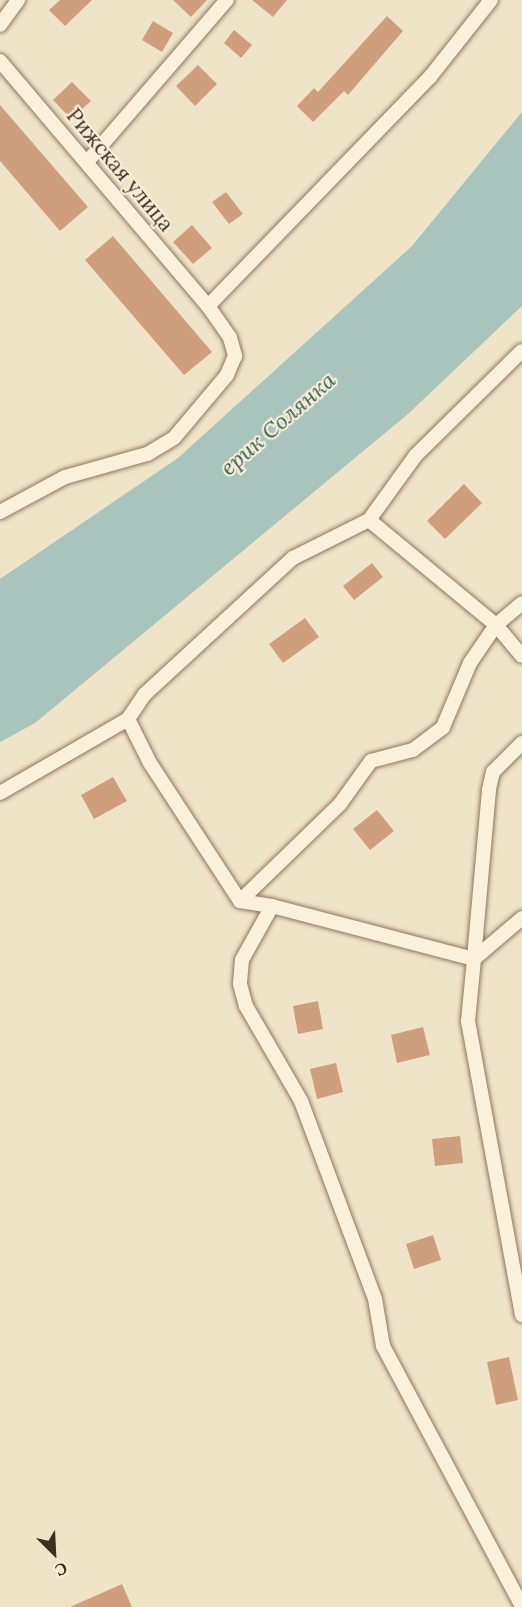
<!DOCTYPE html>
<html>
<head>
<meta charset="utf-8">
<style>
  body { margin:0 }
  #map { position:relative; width:522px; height:1607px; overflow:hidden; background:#f0e4c8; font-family:Lora,serif }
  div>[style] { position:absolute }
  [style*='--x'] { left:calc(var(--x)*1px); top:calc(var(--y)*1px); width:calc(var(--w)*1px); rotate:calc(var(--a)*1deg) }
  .water>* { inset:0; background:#a9c4bc }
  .building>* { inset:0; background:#cf9f7d }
  .roads { filter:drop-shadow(0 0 2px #8d765c) drop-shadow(0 0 2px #8d765c) }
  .street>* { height:14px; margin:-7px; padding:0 7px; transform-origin:7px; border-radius:7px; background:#faf1dc }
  span { translate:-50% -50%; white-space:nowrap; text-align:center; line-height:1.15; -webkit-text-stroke:4.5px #f7eed8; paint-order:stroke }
  .street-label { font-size:21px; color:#3d2e20 }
  .water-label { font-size:22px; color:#2f5d5a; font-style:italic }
  .north { position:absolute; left:24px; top:1523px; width:60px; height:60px; -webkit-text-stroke:4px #f7eed8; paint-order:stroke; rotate:156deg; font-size:16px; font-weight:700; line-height:24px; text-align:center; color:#3d2e20 }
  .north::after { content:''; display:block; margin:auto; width:21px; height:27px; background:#3d2e20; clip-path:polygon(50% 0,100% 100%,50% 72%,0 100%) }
</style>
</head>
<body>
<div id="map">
  <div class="water">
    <i style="clip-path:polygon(522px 112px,522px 306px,408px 414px,35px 723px,0 742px,0 579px,178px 458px,412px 246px)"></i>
  </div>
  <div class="building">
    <i style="clip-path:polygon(60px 0,92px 0,65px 26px,49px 10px)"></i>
    <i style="clip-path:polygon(173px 0,207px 0,191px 17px)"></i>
    <i style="clip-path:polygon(252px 0,287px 0,273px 17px)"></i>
    <i style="clip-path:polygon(387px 16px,403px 31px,348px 95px,344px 91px,313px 122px,297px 106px,314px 88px,318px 92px)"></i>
    <i style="clip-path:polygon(153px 21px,173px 33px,162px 52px,142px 40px)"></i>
    <i style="clip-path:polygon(234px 30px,252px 45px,241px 58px,224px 43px)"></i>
    <i style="clip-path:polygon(198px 65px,217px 84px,195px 106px,176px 86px)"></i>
    <i style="clip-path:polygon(72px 82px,91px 101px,71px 119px,53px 100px)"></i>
    <i style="clip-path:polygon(0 105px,88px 207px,60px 231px,0 161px)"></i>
    <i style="clip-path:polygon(226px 192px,243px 214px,229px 224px,212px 202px)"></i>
    <i style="clip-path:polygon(192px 225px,212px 248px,193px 264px,173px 242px)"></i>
    <i style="clip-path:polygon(113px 236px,212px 352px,184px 375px,85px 260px)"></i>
    <i style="clip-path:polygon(464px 484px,482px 503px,445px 539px,427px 521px)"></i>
    <i style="clip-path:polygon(372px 563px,383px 577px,354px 600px,343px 586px)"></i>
    <i style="clip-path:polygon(305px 618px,319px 637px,283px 663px,269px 644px)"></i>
    <i style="clip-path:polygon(113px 777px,127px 801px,94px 819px,81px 795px)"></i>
    <i style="clip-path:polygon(377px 810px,394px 831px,370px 850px,353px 829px)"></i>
    <i style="clip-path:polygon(318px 1001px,323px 1029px,298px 1034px,293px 1006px)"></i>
    <i style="clip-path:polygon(423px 1027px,430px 1055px,397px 1063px,391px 1035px)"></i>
    <i style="clip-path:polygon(336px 1063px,343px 1092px,317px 1099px,310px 1069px)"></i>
    <i style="clip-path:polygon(460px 1136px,463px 1163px,435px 1166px,432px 1139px)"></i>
    <i style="clip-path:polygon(433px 1235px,441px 1260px,414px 1269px,406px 1244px)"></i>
    <i style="clip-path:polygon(509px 1357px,518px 1400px,496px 1405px,487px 1362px)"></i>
    <i style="clip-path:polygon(122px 1584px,132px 1607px,70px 1607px)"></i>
  </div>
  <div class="roads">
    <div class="street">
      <i style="--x:0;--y:25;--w:31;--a:-54"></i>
      <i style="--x:0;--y:61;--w:321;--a:49.7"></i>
      <i style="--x:208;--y:306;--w:39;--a:55"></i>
      <i style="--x:230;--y:338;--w:19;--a:74"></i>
      <i style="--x:235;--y:356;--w:21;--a:113"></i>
      <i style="--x:227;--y:375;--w:82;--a:130.1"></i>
      <i style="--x:174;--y:438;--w:31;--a:149"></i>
      <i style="--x:147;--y:454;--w:85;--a:164.3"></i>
      <i style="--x:65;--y:477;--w:74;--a:151.7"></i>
      <i style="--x:87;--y:162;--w:214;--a:-49.2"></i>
      <i style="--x:208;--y:306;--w:319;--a:-45.9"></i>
      <i style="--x:430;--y:77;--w:98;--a:-51.6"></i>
      <i style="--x:369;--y:520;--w:165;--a:39.6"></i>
      <i style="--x:496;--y:625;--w:40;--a:50"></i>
      <i style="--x:128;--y:719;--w:49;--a:63.4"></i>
      <i style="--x:150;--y:763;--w:165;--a:56.9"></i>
      <i style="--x:240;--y:901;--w:32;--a:9"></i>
      <i style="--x:522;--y:743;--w:41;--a:135"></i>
      <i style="--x:493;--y:772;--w:18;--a:103"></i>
      <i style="--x:489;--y:790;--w:170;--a:95.1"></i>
      <i style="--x:474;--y:959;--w:209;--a:-165.3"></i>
      <i style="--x:272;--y:906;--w:62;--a:119.1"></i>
      <i style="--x:242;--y:960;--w:24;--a:95"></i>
      <i style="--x:240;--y:984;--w:23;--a:75"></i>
      <i style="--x:246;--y:1006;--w:110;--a:59.9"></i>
      <i style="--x:301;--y:1101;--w:211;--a:69.5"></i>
      <i style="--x:375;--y:1299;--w:48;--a:80.3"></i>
      <i style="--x:383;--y:1346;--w:295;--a:61.9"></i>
      <i style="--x:0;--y:793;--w:148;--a:-30"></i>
      <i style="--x:128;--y:719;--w:30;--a:-56"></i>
      <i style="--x:145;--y:694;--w:201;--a:-42.6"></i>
      <i style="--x:293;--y:558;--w:85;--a:-26.6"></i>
      <i style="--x:369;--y:520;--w:80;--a:-54.1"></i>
      <i style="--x:416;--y:455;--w:148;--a:-44.5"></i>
      <i style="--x:240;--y:901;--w:139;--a:-44.1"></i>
      <i style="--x:340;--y:804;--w:53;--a:-54.2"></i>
      <i style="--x:371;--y:761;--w:43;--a:-14.7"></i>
      <i style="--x:413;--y:750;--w:38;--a:-37"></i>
      <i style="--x:443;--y:727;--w:69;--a:-67.1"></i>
      <i style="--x:470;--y:663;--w:46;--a:-55.6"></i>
      <i style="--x:496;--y:625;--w:34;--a:-40"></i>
      <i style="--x:522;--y:918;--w:63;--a:139.5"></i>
      <i style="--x:474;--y:959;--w:62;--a:95.5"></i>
      <i style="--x:468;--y:1021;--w:299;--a:79.6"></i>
    </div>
  </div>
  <div class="street-label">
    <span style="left:120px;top:170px;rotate:50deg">Рижская улица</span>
  </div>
  <div class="water-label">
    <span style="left:278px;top:424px;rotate:-41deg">ерик Солянка</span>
  </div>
  <div class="north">С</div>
</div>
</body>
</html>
